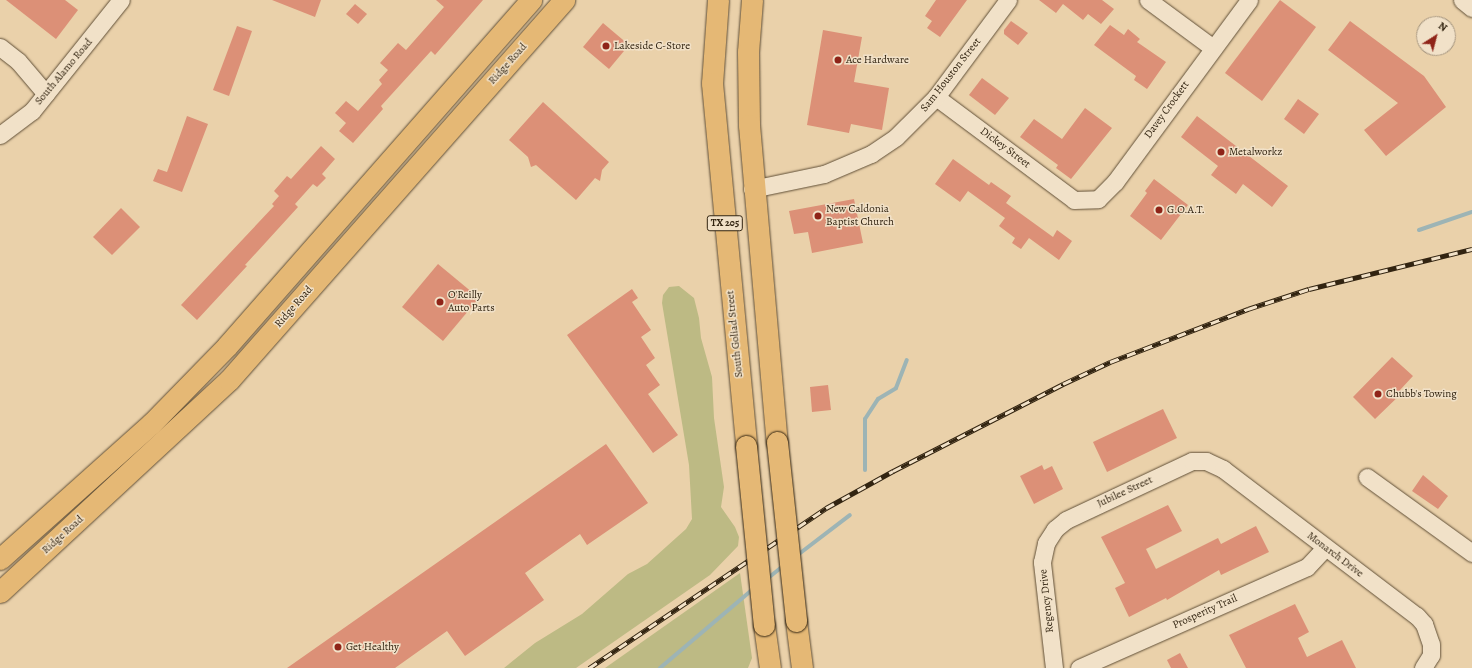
<!DOCTYPE html>
<html>
<head>
<meta charset="utf-8">
<style>
  body { margin:0 }
  #map { position:relative; width:1472px; height:668px; overflow:hidden; background:#ead1aa; font-family:Alegreya,serif }
  div>[style] { position:absolute }
  [style*='--x'] { left:calc(var(--x)*1px); top:calc(var(--y)*1px); width:calc(var(--w)*1px); rotate:calc(var(--a)*1deg) }
  .green>* { inset:0; background:#bdba84 }
  .stream>* { height:4px; margin:-2px; padding:0 2px; transform-origin:2px; border-radius:2px; background:#9db4b5 }
  .building>* { inset:0; background:#dc9077 }
  .roads { filter:drop-shadow(0 0 1px #604f37) drop-shadow(0 0 1px #604f37) }
  .minor>* { height:17px; margin:-8.5px; padding:0 8.5px; transform-origin:8.5px; border-radius:8.5px; background:#f1e1c8 }
  .major>* { height:21px; margin:-10.5px; padding:0 10.5px; transform-origin:10.5px; border-radius:10.5px; background:#e5b875 }
  .rail>* { height:4.5px; margin-top:-2.25px; transform-origin:0; background:repeating-linear-gradient(90deg,#f1e1c8 0 9px,#322411 0 18px); box-sizing:border-box; border-block:1px solid #322411 }
  .bridges { filter:drop-shadow(0 0 1px #322411) drop-shadow(0 0 1px #322411) }
  .major-bridge>* { height:21px; margin:-10.5px; padding:0 10.5px; transform-origin:10.5px; border-radius:10.5px; background:#e5b875 }
  .dots>* { width:11px; height:11px; translate:-50% -50%; box-sizing:border-box; border:2px solid #f1e1c8; border-radius:50% }
  span { translate:-50% -50%; white-space:nowrap; text-align:center; line-height:1.15; -webkit-text-stroke:3px #f1e1c8; paint-order:stroke }
  .shield-label span { padding:1px 3px; background:#f1e1c8; border:1px solid; border-radius:3px; -webkit-text-stroke-width:0 }
  .shield-label { font-size:10px; color:#322411; font-weight:700 }
  .poi-label { font-size:11px; color:#322411 }
  .left { translate:0 -50%; text-align:left }
  .street-label { font-size:11px; color:#322411 }
  .north { position:absolute; left:1416px; top:16px; width:40px; height:40px; box-sizing:border-box; background:#f1e1c8; border:1px solid #a5957f; border-radius:50%; rotate:36deg; font-size:11px; font-weight:700; line-height:16px; text-align:center; color:#322411 }
  .north::after { content:''; display:block; margin:auto; width:14px; height:18px; background:#8f2418; clip-path:polygon(50% 0,100% 100%,50% 72%,0 100%) }
</style>
</head>
<body>
<div id="map">
  <div class="green">
    <i style="clip-path:polygon(679px 286px,694px 298px,699px 318px,701px 338px,712px 377px,714px 418px,724px 487px,721px 507px,735px 527px,739px 537px,738px 546px,710px 575px,576px 668px,504px 668px,535px 643px,582px 614px,628px 574px,647px 564px,686px 529px,692px 519px,689px 465px,662px 303px,663px 295px,669px 287px)"></i>
    <i style="clip-path:polygon(740px 573px,752px 658px,748px 668px,605px 668px)"></i>
  </div>
  <div class="stream">
    <i style="--x:1419;--y:230;--w:56;--a:-18.8"></i>
    <i style="--x:865;--y:470;--w:51;--a:-90"></i>
    <i style="--x:865;--y:419;--w:24;--a:-57"></i>
    <i style="--x:878;--y:399;--w:21;--a:-31"></i>
    <i style="--x:896;--y:388;--w:30;--a:-69"></i>
    <i style="--x:795;--y:557;--w:69;--a:-37.4"></i>
    <i style="--x:767;--y:579;--w:21;--a:-39"></i>
    <i style="--x:660;--y:668;--w:122;--a:-40.3"></i>
  </div>
  <div class="building">
    <i style="clip-path:polygon(6px 0,65px 0,78px 10px,56px 39px)"></i>
    <i style="clip-path:polygon(272px 0,321px 0,315px 17px)"></i>
    <i style="clip-path:polygon(436px 0,483px 0,435px 55px,431px 51px,381px 106px,383px 109px,353px 143px,339px 131px,346px 123px,335px 113px,346px 101px,358px 111px,382px 84px,379px 80px,388px 70px,380px 63px,398px 43px,406px 50px,444px 7px)"></i>
    <i style="clip-path:polygon(936px 0,967px 0,940px 37px,927px 28px,932px 21px,925px 16px)"></i>
    <i style="clip-path:polygon(1039px 0,1102px 0,1114px 9px,1101px 24px,1088px 14px,1083px 20px,1063px 4px,1056px 13px)"></i>
    <i style="clip-path:polygon(1280px 0,1316px 27px,1262px 101px,1225px 73px)"></i>
    <i style="clip-path:polygon(355px 4px,367px 14px,358px 24px,346px 14px)"></i>
    <i style="clip-path:polygon(1011px 21px,1028px 33px,1018px 45px,1004px 34px,1004px 30px)"></i>
    <i style="clip-path:polygon(1350px 21px,1424px 76px,1446px 107px,1386px 156px,1364px 130px,1398px 103px,1328px 50px)"></i>
    <i style="clip-path:polygon(603px 23px,629px 45px,609px 69px,583px 47px)"></i>
    <i style="clip-path:polygon(1110px 25px,1124px 35px,1128px 29px,1140px 39px,1137px 42px,1166px 62px,1147px 89px,1134px 80px,1136px 76px,1094px 45px)"></i>
    <i style="clip-path:polygon(237px 26px,252px 31px,229px 96px,213px 90px)"></i>
    <i style="clip-path:polygon(823px 30px,862px 37px,854px 82px,889px 88px,882px 130px,851px 124px,849px 133px,807px 125px)"></i>
    <i style="clip-path:polygon(982px 78px,1009px 98px,995px 115px,969px 95px)"></i>
    <i style="clip-path:polygon(1298px 99px,1319px 114px,1304px 134px,1284px 119px)"></i>
    <i style="clip-path:polygon(543px 102px,609px 162px,602px 170px,600px 181px,595px 178px,576px 200px,536px 165px,531px 167px,528px 157px,509px 140px)"></i>
    <i style="clip-path:polygon(1085px 108px,1112px 128px,1071px 179px,1056px 168px,1058px 165px,1020px 137px,1034px 119px,1062px 139px)"></i>
    <i style="clip-path:polygon(187px 116px,208px 124px,182px 192px,153px 181px,158px 169px,167px 172px)"></i>
    <i style="clip-path:polygon(1197px 116px,1288px 186px,1272px 207px,1243px 184px,1236px 194px,1211px 175px,1218px 166px,1181px 137px)"></i>
    <i style="clip-path:polygon(321px 146px,335px 159px,322px 174px,326px 178px,317px 187px,313px 184px,295px 204px,298px 207px,245px 265px,247px 266px,197px 320px,181px 305px,274px 206px,272px 204px,279px 196px,274px 191px,287px 176px,291px 179px)"></i>
    <i style="clip-path:polygon(953px 159px,989px 185px,991px 182px,1011px 196px,1006px 203px,1053px 237px,1057px 230px,1072px 241px,1059px 260px,1029px 238px,1021px 249px,1012px 243px,1015px 238px,999px 226px,1005px 218px,968px 191px,960px 202px,935px 184px)"></i>
    <i style="clip-path:polygon(1154px 179px,1188px 205px,1161px 240px,1130px 216px,1147px 193px,1145px 191px)"></i>
    <i style="clip-path:polygon(854px 199px,863px 243px,812px 253px,808px 232px,794px 234px,789px 211px)"></i>
    <i style="clip-path:polygon(121px 208px,140px 227px,112px 255px,93px 237px)"></i>
    <i style="clip-path:polygon(438px 264px,479px 298px,443px 341px,402px 307px)"></i>
    <i style="clip-path:polygon(632px 289px,638px 298px,632px 302px,651px 330px,641px 337px,655px 358px,646px 365px,660px 385px,648px 394px,678px 435px,653px 453px,567px 335px)"></i>
    <i style="clip-path:polygon(1392px 357px,1413px 376px,1400px 390px,1403px 392px,1375px 419px,1353px 397px)"></i>
    <i style="clip-path:polygon(828px 385px,831px 410px,812px 412px,810px 387px)"></i>
    <i style="clip-path:polygon(1163px 409px,1177px 438px,1107px 472px,1093px 442px)"></i>
    <i style="clip-path:polygon(606px 444px,648px 503px,587px 545px,580px 534px,525px 573px,544px 600px,465px 656px,447px 631px,395px 668px,287px 668px)"></i>
    <i style="clip-path:polygon(1042px 465px,1044px 470px,1052px 466px,1063px 489px,1034px 504px,1020px 476px)"></i>
    <i style="clip-path:polygon(1423px 475px,1448px 496px,1438px 509px,1412px 491px)"></i>
    <i style="clip-path:polygon(1168px 505px,1182px 531px,1146px 549px,1156px 569px,1218px 538px,1221px 544px,1256px 526px,1269px 552px,1221px 575px,1219px 570px,1167px 600px,1166px 598px,1129px 617px,1115px 588px,1125px 583px,1101px 537px)"></i>
    <i style="clip-path:polygon(1295px 604px,1309px 632px,1298px 638px,1307px 657px,1342px 640px,1356px 668px,1246px 668px,1229px 635px)"></i>
    <i style="clip-path:polygon(1180px 653px,1188px 668px,1171px 668px,1167px 660px)"></i>
  </div>
  <div class="roads">
    <div class="minor">
      <i style="--x:1148;--y:0;--w:81;--a:36.4"></i>
      <i style="--x:1462;--y:0;--w:13;--a:39"></i>
      <i style="--x:0;--y:47;--w:23;--a:38"></i>
      <i style="--x:18;--y:61;--w:43;--a:49.7"></i>
      <i style="--x:936;--y:97;--w:172;--a:36.7"></i>
      <i style="--x:1074;--y:200;--w:24;--a:-2"></i>
      <i style="--x:1098;--y:199;--w:24;--a:-45"></i>
      <i style="--x:1115;--y:182;--w:226;--a:-53.6"></i>
      <i style="--x:0;--y:135;--w:40;--a:-37"></i>
      <i style="--x:32;--y:111;--w:142;--a:-51.3"></i>
      <i style="--x:752;--y:189;--w:74;--a:-11.8"></i>
      <i style="--x:824;--y:174;--w:51;--a:-23.1"></i>
      <i style="--x:871;--y:154;--w:30;--a:-34"></i>
      <i style="--x:896;--y:137;--w:57;--a:-45"></i>
      <i style="--x:936;--y:97;--w:121;--a:-53.4"></i>
      <i style="--x:1367;--y:477;--w:130;--a:35.9"></i>
      <i style="--x:1054;--y:668;--w:107;--a:-96.5"></i>
      <i style="--x:1042;--y:562;--w:19;--a:-78"></i>
      <i style="--x:1046;--y:543;--w:17;--a:-57"></i>
      <i style="--x:1055;--y:529;--w:14;--a:-39"></i>
      <i style="--x:1066;--y:520;--w:139;--a:-25.1"></i>
      <i style="--x:1192;--y:461;--w:14;--a:0"></i>
      <i style="--x:1206;--y:461;--w:19;--a:25"></i>
      <i style="--x:1223;--y:469;--w:243;--a:37.2"></i>
      <i style="--x:1417;--y:616;--w:11;--a:49"></i>
      <i style="--x:1424;--y:624;--w:21;--a:71"></i>
      <i style="--x:1431;--y:644;--w:11;--a:90"></i>
      <i style="--x:1431;--y:655;--w:15;--a:122"></i>
      <i style="--x:1079;--y:668;--w:249;--a:-23.9"></i>
      <i style="--x:1307;--y:567;--w:26;--a:-47"></i>
    </div>
    <div class="major">
      <i style="--x:718;--y:0;--w:83;--a:94.1"></i>
      <i style="--x:712;--y:83;--w:365;--a:84.6"></i>
      <i style="--x:752;--y:0;--w:52;--a:94.4"></i>
      <i style="--x:748;--y:52;--w:73;--a:89.2"></i>
      <i style="--x:749;--y:125;--w:318;--a:85"></i>
      <i style="--x:0;--y:559;--w:203;--a:-41.8"></i>
      <i style="--x:151;--y:424;--w:109;--a:-45.7"></i>
      <i style="--x:227;--y:346;--w:461;--a:-48.7"></i>
      <i style="--x:0;--y:592;--w:312;--a:-42.8"></i>
      <i style="--x:229;--y:380;--w:507;--a:-48.6"></i>
      <i style="--x:796;--y:621;--w:47;--a:82.7"></i>
      <i style="--x:764;--y:625;--w:43;--a:82.1"></i>
    </div>
  </div>
  <div class="rail">
    <i style="--x:589;--y:668;--w:286;--a:-34"></i>
    <i style="--x:826;--y:508;--w:77;--a:-28.9"></i>
    <i style="--x:893;--y:471;--w:191;--a:-27.1"></i>
    <i style="--x:1063;--y:384;--w:52;--a:-25.1"></i>
    <i style="--x:1110;--y:362;--w:148;--a:-21"></i>
    <i style="--x:1248;--y:309;--w:64;--a:-18.2"></i>
    <i style="--x:1309;--y:289;--w:168;--a:-13.8"></i>
  </div>
  <div class="bridges">
    <div class="major-bridge">
      <i style="--x:777;--y:442;--w:180;--a:83.9"></i>
      <i style="--x:746;--y:446;--w:180;--a:84.3"></i>
    </div>
  </div>
  <div class="dots">
    <i style="left:606px;top:46px;background:#8f2418"></i>
    <i style="left:838px;top:60px;background:#8f2418"></i>
    <i style="left:1221px;top:152px;background:#8f2418"></i>
    <i style="left:1159px;top:210px;background:#8f2418"></i>
    <i style="left:818px;top:216px;background:#8f2418"></i>
    <i style="left:440px;top:302px;background:#8f2418"></i>
    <i style="left:1378px;top:394px;background:#8f2418"></i>
    <i style="left:338px;top:647px;background:#8f2418"></i>
  </div>
  <div class="shield-label">
    <span style="left:725px;top:223px">TX 205</span>
  </div>
  <div class="poi-label">
    <span class="left" style="left:614px;top:46px">Lakeside C-Store</span>
    <span class="left" style="left:846px;top:60px">Ace Hardware</span>
    <span class="left" style="left:1229px;top:152px">Metalworkz</span>
    <span class="left" style="left:826px;top:216px">New Caldonia<br>Baptist Church</span>
    <span class="left" style="left:1167px;top:210px">G.O.A.T.</span>
    <span class="left" style="left:448px;top:302px">O'Reilly<br>Auto Parts</span>
    <span class="left" style="left:1386px;top:394px">Chubb's Towing</span>
    <span class="left" style="left:346px;top:647px">Get Healthy</span>
  </div>
  <div class="street-label">
    <span style="left:508px;top:64px;rotate:-48deg">Ridge Road</span>
    <span style="left:64px;top:72px;rotate:-50deg">South Alamo Road</span>
    <span style="left:951px;top:75px;rotate:-52deg">Sam Houston Street</span>
    <span style="left:1167px;top:110px;rotate:-54deg">Davey Crockett</span>
    <span style="left:1005px;top:148px;rotate:37deg">Dickey Street</span>
    <span style="left:294px;top:307px;rotate:-49deg">Ridge Road</span>
    <span style="left:735px;top:334px;rotate:-96deg">South Goliad Street</span>
    <span style="left:1125px;top:492px;rotate:-25deg">Jubilee Street</span>
    <span style="left:63px;top:535px;rotate:-42deg">Ridge Road</span>
    <span style="left:1335px;top:555px;rotate:37deg">Monarch Drive</span>
    <span style="left:1047px;top:601px;rotate:-96deg">Regency Drive</span>
    <span style="left:1205px;top:612px;rotate:-24deg">Prosperity Trail</span>
  </div>
  <div class="north">N</div>
</div>
</body>
</html>
